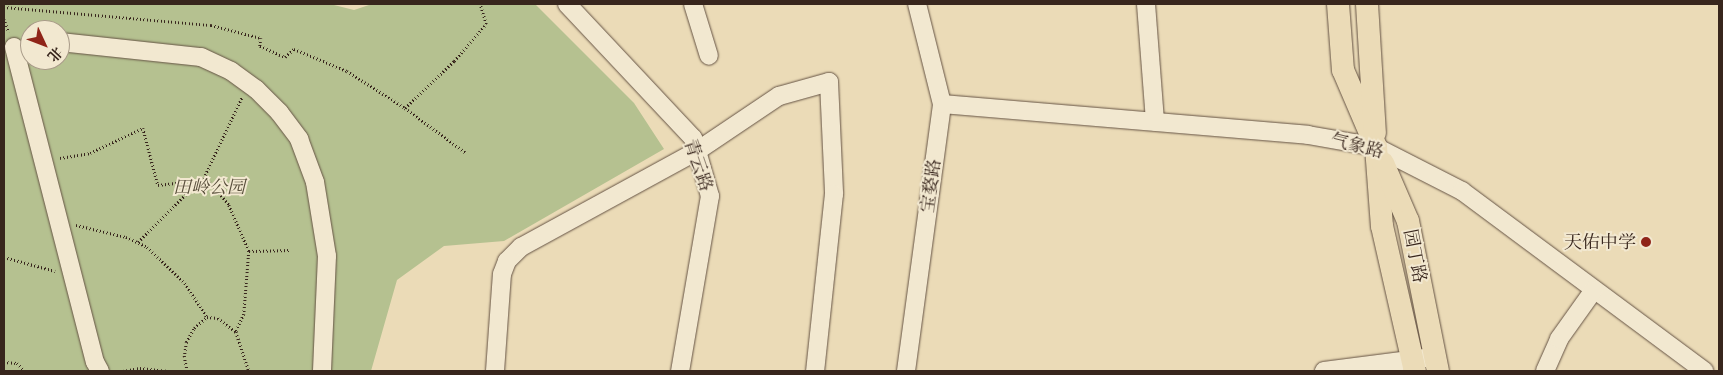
<!DOCTYPE html>
<html>
<head>
<meta charset="utf-8">
<style>
  body { margin:0 }
  #map { position:relative; width:1723px; height:375px; overflow:hidden; background:#ebdbb7; font-family:"Libre Caslon Text","Noto Serif SC",serif }
  div>[style] { position:absolute }
  [style*='--x'] { left:calc(var(--x)*1px); top:calc(var(--y)*1px); width:calc(var(--w)*1px); rotate:calc(var(--a)*1deg) }
  .green>* { inset:0; background:#b5c190 }
  .path>* { height:2.5px; margin-top:-1.25px; transform-origin:0; background:repeating-linear-gradient(90deg,#38261d 0 1px,transparent 0 3.5px) }
  .roads { filter:drop-shadow(0 0 1px #655344) drop-shadow(0 0 1px #655344) }
  .minor>* { height:18px; margin:-9px; padding:0 9px; transform-origin:9px; border-radius:9px; background:#f2e8d0 }
  .major>* { height:22px; margin:-11px; padding:0 11px; transform-origin:11px; border-radius:11px; background:#ebdbb7 }
  .dots>* { width:14px; height:14px; translate:-50% -50%; box-sizing:border-box; border:2px solid #f2e8d0; border-radius:50% }
  span { translate:-50% -50%; white-space:nowrap; text-align:center; line-height:1.15; -webkit-text-stroke:4px #f2e8d0; paint-order:stroke }
  .street-label { font-size:18px; color:#38261d }
  .park-label { font-size:18px; color:#574d3a; font-style:italic }
  .poi-label { font-size:18px; color:#38261d }
  .right { translate:-100% -50%; text-align:right }
  .frame { position:absolute; inset:0; border:5px solid #38261d; pointer-events:none }
  .north { position:absolute; left:20px; top:20px; width:50px; height:50px; box-sizing:border-box; background:#f2e8d0; border:1px solid #a89a88; border-radius:50%; rotate:133deg; font-size:14px; font-weight:700; line-height:20px; text-align:center; color:#38261d }
  .north::after { content:''; display:block; margin:auto; width:18px; height:22px; background:#8f2418; clip-path:polygon(50% 0,100% 100%,50% 72%,0 100%) }
</style>
</head>
<body>
<div id="map">
  <div class="green">
    <i style="clip-path:polygon(evenodd,4px 4px,330px 4px,354px 10px,372px 4px,535px 4px,634px 103px,664px 149px,504px 241px,444px 246px,397px 280px,371px 371px,4px 371px,4px 4px,30px 30px,60px 30px,60px 60px,30px 60px,30px 30px)"></i>
  </div>
  <div class="path">
    <i style="--x:4;--y:7;--w:208;--a:5"></i>
    <i style="--x:211;--y:25;--w:52;--a:14.6"></i>
    <i style="--x:261;--y:38;--w:8;--a:97"></i>
    <i style="--x:260;--y:46;--w:27;--a:24"></i>
    <i style="--x:285;--y:57;--w:12;--a:-42"></i>
    <i style="--x:294;--y:49;--w:57;--a:22.5"></i>
    <i style="--x:347;--y:71;--w:69;--a:32.5"></i>
    <i style="--x:405;--y:108;--w:76;--a:36.4"></i>
    <i style="--x:4;--y:19;--w:14;--a:69"></i>
    <i style="--x:405;--y:108;--w:68;--a:-43.8"></i>
    <i style="--x:454;--y:61;--w:49;--a:-49.1"></i>
    <i style="--x:486;--y:24;--w:21;--a:-107"></i>
    <i style="--x:60;--y:158;--w:30;--a:-9"></i>
    <i style="--x:90;--y:153;--w:59;--a:-25.3"></i>
    <i style="--x:143;--y:128;--w:59;--a:75.3"></i>
    <i style="--x:158;--y:185;--w:43;--a:-6.6"></i>
    <i style="--x:201;--y:180;--w:9;--a:13"></i>
    <i style="--x:210;--y:182;--w:30;--a:50"></i>
    <i style="--x:229;--y:205;--w:50;--a:66.5"></i>
    <i style="--x:249;--y:251;--w:63;--a:94.5"></i>
    <i style="--x:244;--y:314;--w:20;--a:114"></i>
    <i style="--x:76;--y:225;--w:51;--a:13.5"></i>
    <i style="--x:126;--y:237;--w:23;--a:25"></i>
    <i style="--x:147;--y:247;--w:52;--a:43.5"></i>
    <i style="--x:185;--y:283;--w:40;--a:57.1"></i>
    <i style="--x:138;--y:242;--w:95;--a:-45"></i>
    <i style="--x:205;--y:175;--w:86;--a:-64.6"></i>
    <i style="--x:249;--y:251;--w:41;--a:-1.4"></i>
    <i style="--x:4;--y:257;--w:53;--a:15.4"></i>
    <i style="--x:4;--y:362;--w:13;--a:4"></i>
    <i style="--x:17;--y:363;--w:11;--a:45"></i>
    <i style="--x:123;--y:371;--w:17;--a:-10"></i>
    <i style="--x:140;--y:368;--w:31;--a:6"></i>
    <i style="--x:187;--y:371;--w:14;--a:-102"></i>
    <i style="--x:184;--y:357;--w:15;--a:-82"></i>
    <i style="--x:186;--y:342;--w:16;--a:-60"></i>
    <i style="--x:194;--y:328;--w:17;--a:-40"></i>
    <i style="--x:207;--y:317;--w:11;--a:5"></i>
    <i style="--x:218;--y:318;--w:23;--a:38"></i>
    <i style="--x:236;--y:332;--w:41;--a:71.6"></i>
  </div>
  <div class="roads">
    <div class="minor">
      <i style="--x:567;--y:4;--w:184;--a:46.8"></i>
      <i style="--x:693;--y:138;--w:14;--a:73"></i>
      <i style="--x:697;--y:151;--w:47;--a:73.9"></i>
      <i style="--x:710;--y:196;--w:178;--a:99.7"></i>
      <i style="--x:693;--y:4;--w:54;--a:72.9"></i>
      <i style="--x:1146;--y:4;--w:118;--a:85.6"></i>
      <i style="--x:60;--y:42;--w:142;--a:6.1"></i>
      <i style="--x:201;--y:57;--w:33;--a:25"></i>
      <i style="--x:231;--y:71;--w:31;--a:36"></i>
      <i style="--x:256;--y:89;--w:33;--a:45"></i>
      <i style="--x:279;--y:112;--w:34;--a:53"></i>
      <i style="--x:299;--y:139;--w:46;--a:69.6"></i>
      <i style="--x:315;--y:182;--w:75;--a:80.8"></i>
      <i style="--x:327;--y:256;--w:115;--a:92.5"></i>
      <i style="--x:14;--y:47;--w:325;--a:75.6"></i>
      <i style="--x:95;--y:362;--w:10;--a:61"></i>
      <i style="--x:942;--y:104;--w:367;--a:4.8"></i>
      <i style="--x:1308;--y:135;--w:69;--a:10"></i>
      <i style="--x:1376;--y:147;--w:97;--a:27.1"></i>
      <i style="--x:1462;--y:191;--w:302;--a:36.6"></i>
      <i style="--x:495;--y:371;--w:97;--a:-85.9"></i>
      <i style="--x:502;--y:274;--w:14;--a:-69"></i>
      <i style="--x:507;--y:261;--w:20;--a:-45"></i>
      <i style="--x:521;--y:247;--w:200;--a:-28.6"></i>
      <i style="--x:697;--y:151;--w:99;--a:-33.9"></i>
      <i style="--x:779;--y:96;--w:52;--a:-15.6"></i>
      <i style="--x:829;--y:82;--w:112;--a:87.4"></i>
      <i style="--x:834;--y:194;--w:178;--a:96.1"></i>
      <i style="--x:906;--y:371;--w:269;--a:-82.3"></i>
      <i style="--x:942;--y:104;--w:103;--a:-104"></i>
      <i style="--x:1324;--y:371;--w:102;--a:-7.3"></i>
      <i style="--x:1545;--y:371;--w:35;--a:-66"></i>
      <i style="--x:1559;--y:339;--w:60;--a:-54.5"></i>
    </div>
    <div class="major">
      <i style="--x:1338;--y:4;--w:66;--a:85.7"></i>
      <i style="--x:1343;--y:70;--w:84;--a:66.8"></i>
      <i style="--x:1376;--y:147;--w:79;--a:85.7"></i>
      <i style="--x:1382;--y:226;--w:149;--a:77.2"></i>
      <i style="--x:1367;--y:4;--w:129;--a:86.5"></i>
      <i style="--x:1383;--y:163;--w:63;--a:66.7"></i>
      <i style="--x:1408;--y:221;--w:153;--a:78.7"></i>
    </div>
  </div>
  <div class="dots">
    <i style="left:1646px;top:242px;background:#8f2418"></i>
  </div>
  <div class="street-label">
    <span style="left:1357px;top:146px;rotate:14deg">气象路</span>
    <span style="left:698px;top:165px;rotate:71deg">青云路</span>
    <span style="left:931px;top:186px;rotate:-82deg">宝婺路</span>
    <span style="left:1415px;top:256px;rotate:79deg">园丁路</span>
  </div>
  <div class="park-label">
    <span style="left:209px;top:187px">田岭公园</span>
  </div>
  <div class="poi-label">
    <span class="right" style="left:1636px;top:242px">天佑中学</span>
  </div>
  <div class="frame"></div>
  <div class="north">北</div>
</div>
</body>
</html>
